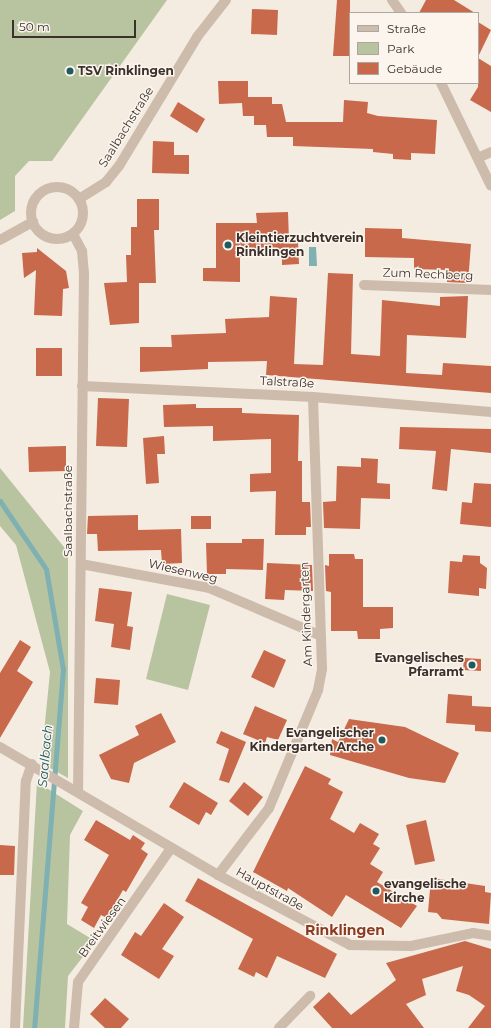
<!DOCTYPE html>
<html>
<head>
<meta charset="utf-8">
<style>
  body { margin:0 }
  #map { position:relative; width:491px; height:1028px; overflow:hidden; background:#f4ebe1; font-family:Montserrat,sans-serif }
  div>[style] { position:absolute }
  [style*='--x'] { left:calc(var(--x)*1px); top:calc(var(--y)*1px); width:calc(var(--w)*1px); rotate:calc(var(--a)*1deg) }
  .green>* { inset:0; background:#b8c4a0 }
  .water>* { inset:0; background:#7fb0b2 }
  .stream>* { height:5px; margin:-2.5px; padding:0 2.5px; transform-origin:2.5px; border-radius:2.5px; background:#7fb0b2 }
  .building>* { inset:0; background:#c8694b }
  .street>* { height:10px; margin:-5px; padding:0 5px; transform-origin:5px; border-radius:5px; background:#cdbbac }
  .street>.ring { margin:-5px; padding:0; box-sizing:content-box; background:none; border:10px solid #cdbbac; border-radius:50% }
  .dots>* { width:11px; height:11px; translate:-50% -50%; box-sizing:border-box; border:2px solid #fbf5ee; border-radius:50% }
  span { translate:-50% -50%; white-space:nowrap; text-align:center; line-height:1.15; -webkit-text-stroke:3px #fbf5ee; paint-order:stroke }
  .poi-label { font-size:12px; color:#3b302b; font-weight:700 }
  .left { translate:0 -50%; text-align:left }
  .right { translate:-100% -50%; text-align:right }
  .street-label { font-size:12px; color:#3b302b }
  .water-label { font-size:13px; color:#1f5a5e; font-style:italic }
  .quarter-label { font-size:14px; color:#8c3b22; font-weight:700 }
  .legend { position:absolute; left:349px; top:12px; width:130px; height:72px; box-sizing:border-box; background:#fbf5ee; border:1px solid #aea6a0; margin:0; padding:5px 7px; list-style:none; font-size:12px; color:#3b302b }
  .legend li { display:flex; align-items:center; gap:8px; height:20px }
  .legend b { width:20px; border:1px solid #aea6a0 }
  .scale { position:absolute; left:12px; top:20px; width:124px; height:18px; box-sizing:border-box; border:2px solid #3b302b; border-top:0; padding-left:5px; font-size:12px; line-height:14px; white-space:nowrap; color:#3b302b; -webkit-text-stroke:3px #fbf5ee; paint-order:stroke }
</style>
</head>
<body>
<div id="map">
  <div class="green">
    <i style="clip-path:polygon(0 0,167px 0,52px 161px,29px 161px,15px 176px,15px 211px,0 220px)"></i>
    <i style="clip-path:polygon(0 468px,68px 552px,68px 778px,41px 763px,50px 672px,16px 545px,0 526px)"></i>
    <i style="clip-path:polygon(167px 594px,210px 605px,188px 690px,146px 679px)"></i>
    <i style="clip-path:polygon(37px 782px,83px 811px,70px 835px,67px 924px,95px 941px,68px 976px,65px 1028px,23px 1028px)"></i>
  </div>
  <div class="water">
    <i style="clip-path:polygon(309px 247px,316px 247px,317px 266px,309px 266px)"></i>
  </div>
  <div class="stream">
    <i style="--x:0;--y:501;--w:82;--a:55.9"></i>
    <i style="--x:46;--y:569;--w:101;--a:80.4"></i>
    <i style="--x:63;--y:669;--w:360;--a:94.6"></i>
  </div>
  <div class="building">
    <i style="clip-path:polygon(337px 0,350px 0,350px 56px,333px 56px)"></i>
    <i style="clip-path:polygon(426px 0,454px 0,475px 13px,419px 13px)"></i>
    <i style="clip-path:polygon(252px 9px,278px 10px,277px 35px,251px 34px)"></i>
    <i style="clip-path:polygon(478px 22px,491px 30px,478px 57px)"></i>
    <i style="clip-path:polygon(478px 58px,491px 66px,491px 112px,470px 100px,478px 87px)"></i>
    <i style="clip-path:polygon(218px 81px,248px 81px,248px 97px,272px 97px,272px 104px,282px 104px,286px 122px,343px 122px,344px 100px,368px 102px,367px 113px,378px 116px,437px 120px,435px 154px,411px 153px,411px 160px,393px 159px,393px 154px,373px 152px,373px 149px,293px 146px,293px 137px,267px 137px,266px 125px,254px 125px,254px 116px,243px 116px,242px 103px,219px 104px)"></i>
    <i style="clip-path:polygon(178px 102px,205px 119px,197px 133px,170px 116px)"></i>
    <i style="clip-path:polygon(153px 141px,174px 142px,174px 155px,189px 155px,189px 174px,152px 173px)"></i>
    <i style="clip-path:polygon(137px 199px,159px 199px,159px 230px,154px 230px,156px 283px,139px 283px,139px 323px,110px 325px,104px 283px,127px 282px,126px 255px,131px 255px,131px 227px,137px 227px)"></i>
    <i style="clip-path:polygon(288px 212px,289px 241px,298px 241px,299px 264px,282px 265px,282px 255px,240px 257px,240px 282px,203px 281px,203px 268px,216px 268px,216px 223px,257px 223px,256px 213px)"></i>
    <i style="clip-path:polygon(365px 228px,402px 229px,402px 238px,471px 244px,468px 283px,447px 282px,447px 270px,414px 269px,414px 258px,365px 257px)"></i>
    <i style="clip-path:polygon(37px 248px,66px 271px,69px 288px,63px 289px,62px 316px,34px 315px,36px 270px,24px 278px,22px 253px,37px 252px)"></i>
    <i style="clip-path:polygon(328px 273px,353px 274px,351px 354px,380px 356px,382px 300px,440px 306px,440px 297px,468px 296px,466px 338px,407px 335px,406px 373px,442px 375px,443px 363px,491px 366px,491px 393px,266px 375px,267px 361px,208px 362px,208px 369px,140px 372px,140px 347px,172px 347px,171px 335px,226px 333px,225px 319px,269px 317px,270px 296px,297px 298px,294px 364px,323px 365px)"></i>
    <i style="clip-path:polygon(36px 348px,62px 348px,62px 376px,36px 376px)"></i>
    <i style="clip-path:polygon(98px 398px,129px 399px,127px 447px,96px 446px)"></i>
    <i style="clip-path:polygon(196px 404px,196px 408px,242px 408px,242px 413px,299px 415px,298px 461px,302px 461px,302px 502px,310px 502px,311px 527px,306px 527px,306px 535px,275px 535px,276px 491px,250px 492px,250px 474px,271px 473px,271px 439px,213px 441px,213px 426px,164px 427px,163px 405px)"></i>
    <i style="clip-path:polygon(400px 427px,491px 429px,491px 453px,451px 449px,447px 491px,432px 489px,436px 451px,399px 449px)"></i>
    <i style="clip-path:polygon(164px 436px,165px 454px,157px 454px,159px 483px,146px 484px,143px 438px)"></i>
    <i style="clip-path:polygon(66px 446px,66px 471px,29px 472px,28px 447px)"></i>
    <i style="clip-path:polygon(361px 458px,378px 459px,377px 483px,390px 484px,390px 499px,361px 498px,360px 529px,324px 528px,323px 502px,336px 501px,337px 466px,361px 467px)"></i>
    <i style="clip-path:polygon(474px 483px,491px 484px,491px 527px,460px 524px,462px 502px,472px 503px)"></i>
    <i style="clip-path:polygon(138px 515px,138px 530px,181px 529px,182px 563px,162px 564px,161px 550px,98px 551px,97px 534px,87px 534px,88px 516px)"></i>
    <i style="clip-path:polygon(191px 516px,211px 516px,211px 529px,191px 529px)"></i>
    <i style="clip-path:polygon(242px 539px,264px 539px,263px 570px,226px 569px,226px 574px,207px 574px,206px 543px,242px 543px)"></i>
    <i style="clip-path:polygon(329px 554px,354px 554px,355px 559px,363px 559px,363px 607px,393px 607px,393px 628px,380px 629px,380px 639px,358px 639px,357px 631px,331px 631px,331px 592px,326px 591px,325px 565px,329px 566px)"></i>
    <i style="clip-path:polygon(463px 555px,480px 556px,480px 563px,487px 568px,486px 589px,479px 588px,479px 596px,448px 593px,450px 561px,462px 562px)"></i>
    <i style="clip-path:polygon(267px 563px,312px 565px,313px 591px,285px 590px,284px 600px,265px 599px)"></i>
    <i style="clip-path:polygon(99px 588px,132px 592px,127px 626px,133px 627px,130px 650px,111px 647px,114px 624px,95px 621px)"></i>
    <i style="clip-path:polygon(20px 640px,31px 647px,17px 671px,33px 682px,0 738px,0 673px)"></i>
    <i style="clip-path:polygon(264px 650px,286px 660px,274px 688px,251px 677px)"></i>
    <i style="clip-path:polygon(464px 658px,481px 659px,481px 671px,463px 670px)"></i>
    <i style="clip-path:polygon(96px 678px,120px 680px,118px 705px,94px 703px)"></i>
    <i style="clip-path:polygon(448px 694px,472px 696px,472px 706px,491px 707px,491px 732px,475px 731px,475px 725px,446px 723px)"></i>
    <i style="clip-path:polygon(255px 706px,287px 720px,278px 740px,267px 737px,265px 743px,243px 734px)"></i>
    <i style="clip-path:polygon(161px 713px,176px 742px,134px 763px,129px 783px,111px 779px,99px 755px,139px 735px,135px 726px)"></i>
    <i style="clip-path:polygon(349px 719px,405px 727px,459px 753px,445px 783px,409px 778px,330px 755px,332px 739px,338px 742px)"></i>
    <i style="clip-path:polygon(221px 731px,246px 742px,229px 783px,219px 780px,229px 749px,216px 743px)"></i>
    <i style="clip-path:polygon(305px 766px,331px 779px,328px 784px,343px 792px,330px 819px,354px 833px,360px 823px,379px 834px,373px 844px,380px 848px,370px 864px,383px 872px,377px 882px,417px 906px,401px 928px,346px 895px,332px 917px,288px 888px,287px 891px,253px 872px)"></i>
    <i style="clip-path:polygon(184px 782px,218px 803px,211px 815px,206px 812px,199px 825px,169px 807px)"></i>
    <i style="clip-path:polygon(244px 782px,263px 797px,248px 816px,229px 801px)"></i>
    <i style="clip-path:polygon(96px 820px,130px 840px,133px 835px,145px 843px,141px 849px,148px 854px,126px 892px,123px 890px,107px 918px,101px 915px,94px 928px,81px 920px,88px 907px,81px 903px,109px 855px,84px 840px)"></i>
    <i style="clip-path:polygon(426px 820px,435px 861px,415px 865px,406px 825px)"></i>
    <i style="clip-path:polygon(0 845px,15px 846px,14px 875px,0 875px)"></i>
    <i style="clip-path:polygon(198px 878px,337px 954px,325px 978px,277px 956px,267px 978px,256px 972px,254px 977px,238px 969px,253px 939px,185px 901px)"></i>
    <i style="clip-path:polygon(431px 878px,485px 886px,485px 892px,491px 893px,489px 924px,442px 919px,437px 913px,428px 912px)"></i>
    <i style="clip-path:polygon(164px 903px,184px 917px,162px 949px,174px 956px,159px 979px,121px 955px,135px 932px,141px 936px)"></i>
    <i style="clip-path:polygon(465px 941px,491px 949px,491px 1028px,468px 1028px,485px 1006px,469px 995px,456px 991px,463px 966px,422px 979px,426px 995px,406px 1004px,424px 1028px,332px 1028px,313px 1007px,329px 992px,351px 1015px,396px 980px,386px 963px)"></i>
    <i style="clip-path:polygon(105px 998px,129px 1019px,121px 1028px,105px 1028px,90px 1014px)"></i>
  </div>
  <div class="street">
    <i style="--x:392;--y:0;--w:16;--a:55"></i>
    <i style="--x:441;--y:83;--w:114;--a:64.1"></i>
    <i style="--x:480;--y:157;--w:12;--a:-24"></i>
    <i class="ring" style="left:31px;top:187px;width:42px;height:42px"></i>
    <i style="--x:79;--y:199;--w:32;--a:-32"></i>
    <i style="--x:106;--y:182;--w:21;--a:-51"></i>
    <i style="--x:119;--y:166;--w:151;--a:-58.8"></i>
    <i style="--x:197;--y:37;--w:47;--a:-51.9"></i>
    <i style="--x:73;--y:234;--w:19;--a:62"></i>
    <i style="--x:82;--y:251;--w:23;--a:85"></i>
    <i style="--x:84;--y:274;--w:517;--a:90.66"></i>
    <i style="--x:0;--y:240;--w:38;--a:-29"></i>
    <i style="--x:364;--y:285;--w:127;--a:2.3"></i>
    <i style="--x:82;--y:386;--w:231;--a:2.7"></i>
    <i style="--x:313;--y:397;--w:179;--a:4.8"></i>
    <i style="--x:81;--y:564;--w:130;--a:10.6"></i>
    <i style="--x:209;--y:588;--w:120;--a:23.1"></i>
    <i style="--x:0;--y:747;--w:253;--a:30.4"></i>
    <i style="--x:218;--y:875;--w:149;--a:27.9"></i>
    <i style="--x:350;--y:945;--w:61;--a:0.9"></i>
    <i style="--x:411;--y:946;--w:63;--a:-11.8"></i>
    <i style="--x:473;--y:933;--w:18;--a:9"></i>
    <i style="--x:218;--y:875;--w:84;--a:-52.7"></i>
    <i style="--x:269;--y:808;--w:128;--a:-67.4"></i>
    <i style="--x:318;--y:690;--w:21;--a:-79"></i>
    <i style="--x:322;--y:669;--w:272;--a:-91.9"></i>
    <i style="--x:15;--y:1028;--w:247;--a:-87.5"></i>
    <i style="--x:26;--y:781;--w:18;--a:-71"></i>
    <i style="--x:74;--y:1028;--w:46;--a:-85"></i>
    <i style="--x:78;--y:982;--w:163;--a:-55.2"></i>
    <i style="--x:279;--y:1028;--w:45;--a:-45.9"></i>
  </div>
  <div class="dots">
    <i style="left:70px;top:71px;background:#1f5a5e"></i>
    <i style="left:228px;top:245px;background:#1f5a5e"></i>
    <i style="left:472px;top:665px;background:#1f5a5e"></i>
    <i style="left:382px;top:740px;background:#1f5a5e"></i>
    <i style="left:376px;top:891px;background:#1f5a5e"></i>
  </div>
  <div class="poi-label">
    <span class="left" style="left:78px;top:71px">TSV Rinklingen</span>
    <span class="left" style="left:236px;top:245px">Kleintierzuchtverein<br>Rinklingen</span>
    <span class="right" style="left:464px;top:665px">Evangelisches<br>Pfarramt</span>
    <span class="right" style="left:374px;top:740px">Evangelischer<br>Kindergarten Arche</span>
    <span class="left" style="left:384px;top:891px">evangelische<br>Kirche</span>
  </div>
  <div class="street-label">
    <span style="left:126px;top:127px;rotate:-58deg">Saalbachstraße</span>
    <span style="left:428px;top:274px;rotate:2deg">Zum Rechberg</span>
    <span style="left:287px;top:382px;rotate:3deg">Talstraße</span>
    <span style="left:68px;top:511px;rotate:-90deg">Saalbachstraße</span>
    <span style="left:183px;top:571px;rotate:13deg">Wiesenweg</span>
    <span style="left:306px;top:614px;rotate:-92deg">Am Kindergarten</span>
    <span style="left:270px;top:889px;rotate:29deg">Hauptstraße</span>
    <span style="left:102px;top:927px;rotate:-54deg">Breitwiesen</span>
  </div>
  <div class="water-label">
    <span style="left:45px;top:756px;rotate:-85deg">Saalbach</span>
  </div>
  <div class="quarter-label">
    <span style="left:345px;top:930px">Rinklingen</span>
  </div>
  <ul class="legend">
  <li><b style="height:5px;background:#cdbbac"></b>Straße</li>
  <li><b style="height:11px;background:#b8c4a0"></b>Park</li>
  <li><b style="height:11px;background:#c8694b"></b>Gebäude</li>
  </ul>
  <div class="scale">50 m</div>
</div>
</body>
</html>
